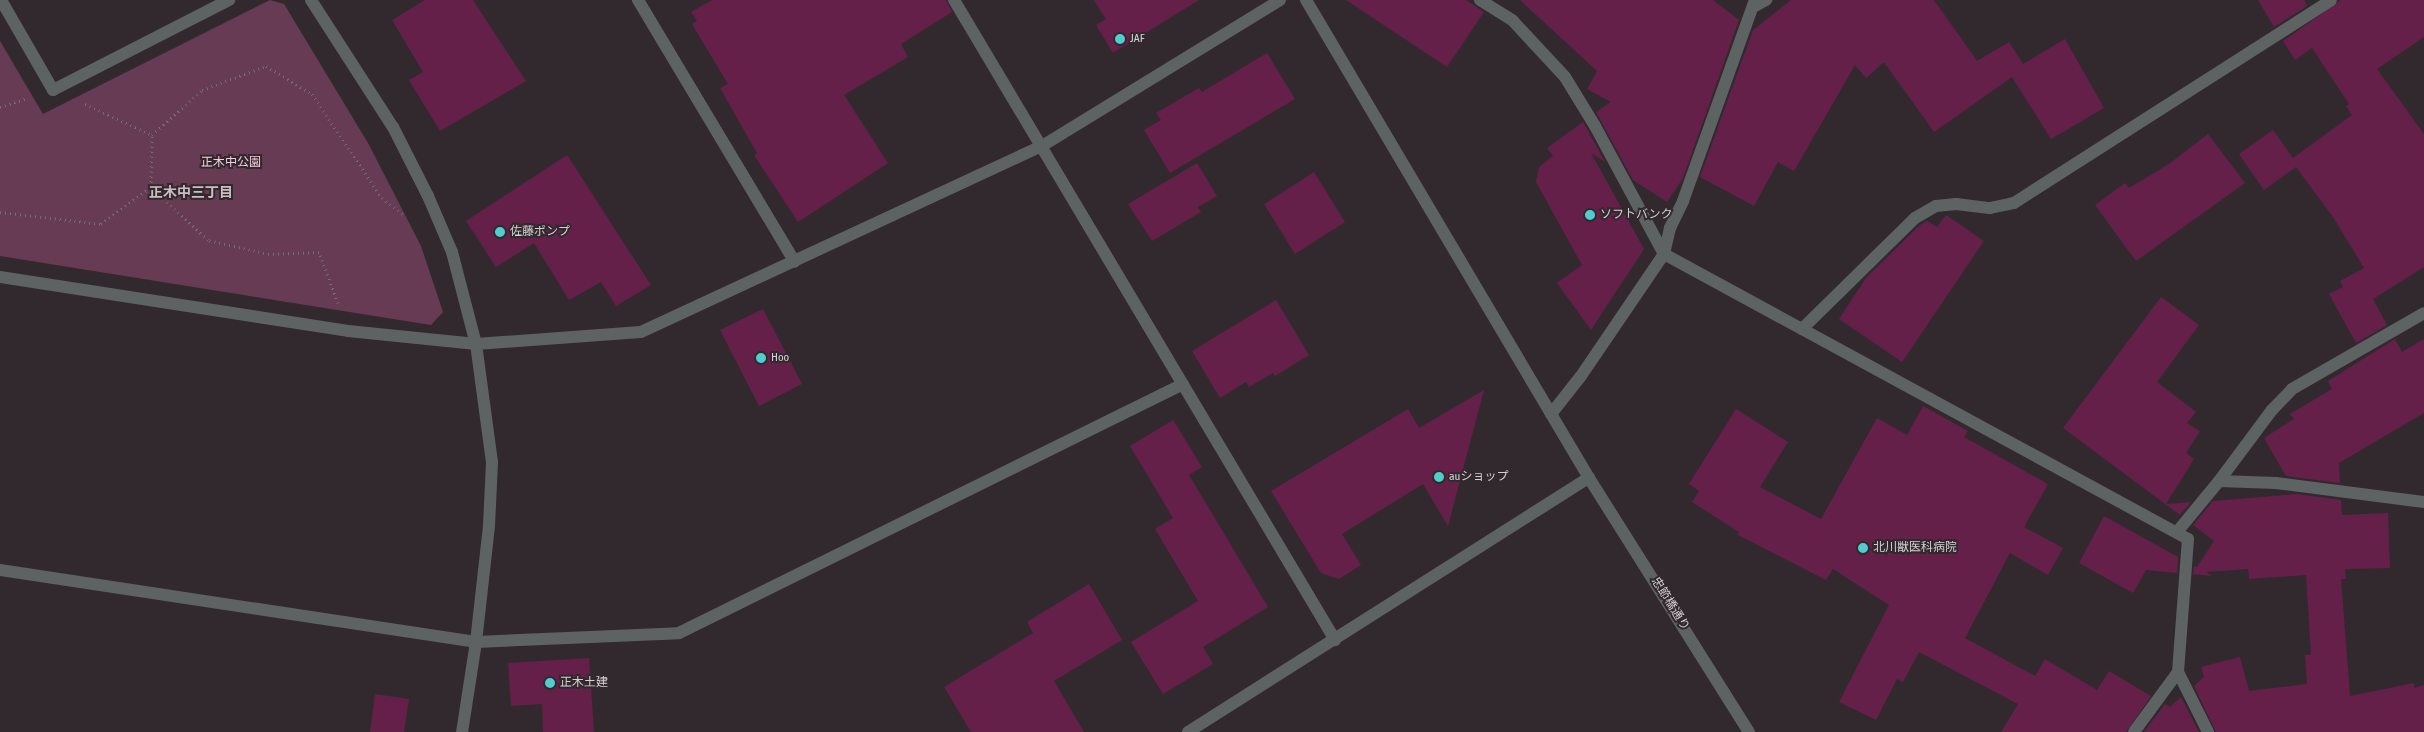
<!DOCTYPE html>
<html>
<head>
<meta charset="utf-8">
<style>
  body { margin:0 }
  #map { position:relative; width:2424px; height:732px; overflow:hidden; background:#32292e; font-family:"Asap Condensed","Noto Sans JP",sans-serif }
  div>[style] { position:absolute }
  [style*='--x'] { left:calc(var(--x)*1px); top:calc(var(--y)*1px); width:calc(var(--w)*1px); rotate:calc(var(--a)*1deg) }
  .green>* { inset:0; background:#683b54 }
  .building>* { inset:0; background:#642049 }
  .path>* { height:3px; margin-top:-1.5px; transform-origin:0; background:repeating-linear-gradient(90deg,#756d71 0 1px,transparent 0 5px) }
  .service>* { height:12px; margin:-6px; padding:0 6px; transform-origin:6px; border-radius:6px; background:#5d6363 }
  .minor>* { height:12px; margin:-6px; padding:0 6px; transform-origin:6px; border-radius:6px; background:#5d6363 }
  .tertiary>* { height:12px; margin:-6px; padding:0 6px; transform-origin:6px; border-radius:6px; background:#5d6363 }
  .dots>* { width:14px; height:14px; translate:-50% -50%; box-sizing:border-box; border:2px solid #32292e; border-radius:50% }
  span { translate:-50% -50%; white-space:nowrap; text-align:center; line-height:1.15; -webkit-text-stroke:4px #32292e; paint-order:stroke }
  .poi-label { font-size:12px; color:#d5cfd2 }
  .left { translate:0 -50%; text-align:left }
  .park-label { font-size:12px; color:#f6cbe1 }
  .street-label { font-size:12px; color:#d5cfd2 }
  .neighbourhood-label { font-size:14px; color:#cabec4; font-weight:700 }
</style>
</head>
<body>
<div id="map">
  <div class="green">
    <i style="clip-path:polygon(270px 0,284px 4px,368px 143px,421px 246px,443px 312px,431px 325px,0 256px,0 41px,43px 114px)"></i>
  </div>
  <div class="building">
    <i style="clip-path:polygon(425px 0,473px 0,526px 81px,440px 131px,409px 80px,423px 72px,392px 20px)"></i>
    <i style="clip-path:polygon(712px 0,946px 0,952px 12px,901px 44px,908px 57px,844px 95px,888px 163px,798px 222px,754px 155px,757px 153px,720px 88px,728px 84px,692px 24px,697px 21px,691px 12px)"></i>
    <i style="clip-path:polygon(1094px 0,1199px 0,1113px 53px,1096px 25px,1106px 19px)"></i>
    <i style="clip-path:polygon(1346px 0,1466px 0,1484px 12px,1447px 67px)"></i>
    <i style="clip-path:polygon(1520px 0,1713px 0,1739px 20px,1683px 178px,1667px 202px,1633px 180px,1596px 112px,1611px 102px,1587px 89px,1597px 71px)"></i>
    <i style="clip-path:polygon(1791px 0,1934px 0,1977px 61px,2009px 42px,2023px 64px,2065px 39px,2104px 108px,2051px 139px,2012px 77px,1934px 132px,1884px 62px,1866px 78px,1855px 65px,1794px 171px,1778px 162px,1754px 206px,1700px 177px,1753px 30px)"></i>
    <i style="clip-path:polygon(2258px 0,2304px 0,2307px 6px,2274px 27px)"></i>
    <i style="clip-path:polygon(2341px 0,2424px 0,2424px 37px,2377px 69px,2424px 134px,2424px 267px,2373px 299px,2387px 325px,2356px 343px,2329px 294px,2343px 287px,2340px 281px,2364px 268px,2333px 217px,2296px 167px,2264px 190px,2239px 154px,2273px 130px,2293px 158px,2352px 115px,2346px 106px,2349px 104px,2312px 48px,2295px 60px,2283px 41px)"></i>
    <i style="clip-path:polygon(1267px 53px,1295px 99px,1170px 173px,1144px 130px,1161px 120px,1156px 113px,1199px 88px,1202px 92px)"></i>
    <i style="clip-path:polygon(1583px 122px,1605px 162px,1591px 153px,1644px 249px,1591px 330px,1557px 283px,1582px 265px,1536px 182px,1539px 167px,1553px 156px,1547px 148px)"></i>
    <i style="clip-path:polygon(2208px 134px,2245px 183px,2136px 261px,2095px 205px,2125px 183px,2129px 188px,2169px 164px)"></i>
    <i style="clip-path:polygon(567px 155px,651px 285px,616px 306px,601px 282px,569px 300px,534px 243px,496px 267px,466px 221px)"></i>
    <i style="clip-path:polygon(1197px 163px,1217px 196px,1198px 207px,1201px 212px,1152px 241px,1128px 204px)"></i>
    <i style="clip-path:polygon(1314px 172px,1345px 222px,1295px 254px,1264px 204px)"></i>
    <i style="clip-path:polygon(1946px 215px,1984px 241px,1902px 362px,1839px 319px,1866px 278px,1920px 225px,1927px 221px,1937px 227px)"></i>
    <i style="clip-path:polygon(2161px 297px,2199px 325px,2157px 382px,2196px 412px,2187px 423px,2200px 431px,2186px 453px,2194px 459px,2166px 504px,2191px 502px,2180px 515px,2063px 428px)"></i>
    <i style="clip-path:polygon(1276px 300px,1309px 355px,1275px 376px,1273px 373px,1249px 387px,1246px 382px,1220px 398px,1192px 351px)"></i>
    <i style="clip-path:polygon(763px 309px,802px 384px,759px 406px,720px 330px)"></i>
    <i style="clip-path:polygon(2395px 339px,2402px 352px,2424px 339px,2424px 413px,2339px 463px,2340px 483px,2286px 476px,2264px 438px,2294px 419px,2290px 414px,2332px 389px,2328px 381px)"></i>
    <i style="clip-path:polygon(1484px 390px,1448px 526px,1423px 484px,1342px 534px,1361px 565px,1339px 579px,1321px 573px,1271px 491px,1408px 409px,1419px 428px)"></i>
    <i style="clip-path:polygon(1923px 406px,1968px 431px,1964px 437px,2048px 484px,2024px 527px,2063px 548px,2048px 575px,2010px 553px,1965px 638px,2035px 676px,2045px 659px,2097px 690px,2109px 671px,2151px 696px,2126px 732px,2001px 732px,2018px 704px,1919px 652px,1903px 682px,1897px 679px,1876px 720px,1839px 702px,1889px 605px,1833px 569px,1826px 580px,1738px 535px,1739px 532px,1692px 502px,1699px 491px,1689px 484px,1736px 409px,1788px 442px,1760px 487px,1821px 519px,1877px 418px,1907px 435px)"></i>
    <i style="clip-path:polygon(1173px 420px,1202px 467px,1189px 475px,1268px 607px,1203px 647px,1213px 664px,1163px 694px,1131px 642px,1198px 601px,1155px 529px,1173px 518px,1130px 446px)"></i>
    <i style="clip-path:polygon(2297px 494px,2341px 500px,2342px 515px,2388px 513px,2390px 568px,2345px 569px,2346px 579px,2341px 579px,2350px 696px,2414px 683px,2414px 688px,2424px 685px,2424px 732px,2216px 732px,2194px 686px,2204px 677px,2201px 667px,2240px 657px,2249px 691px,2307px 684px,2305px 655px,2311px 655px,2306px 575px,2249px 579px,2248px 569px,2206px 572px,2212px 576px,2193px 574px,2194px 566px,2197px 567px,2214px 541px,2193px 525px,2213px 501px)"></i>
    <i style="clip-path:polygon(2104px 516px,2178px 557px,2177px 573px,2146px 570px,2133px 593px,2079px 563px)"></i>
    <i style="clip-path:polygon(1089px 584px,1122px 640px,1054px 681px,1084px 732px,971px 732px,944px 687px,1033px 633px,1027px 622px)"></i>
    <i style="clip-path:polygon(589px 658px,594px 732px,543px 732px,542px 704px,511px 706px,508px 663px)"></i>
    <i style="clip-path:polygon(375px 694px,409px 699px,404px 732px,370px 732px)"></i>
    <i style="clip-path:polygon(2181px 697px,2199px 732px,2144px 732px,2165px 704px,2170px 707px)"></i>
  </div>
  <div class="path">
    <i style="--x:85;--y:104;--w:74;--a:24.8"></i>
    <i style="--x:0;--y:107;--w:29;--a:-18"></i>
    <i style="--x:0;--y:212;--w:102;--a:6.8"></i>
    <i style="--x:101;--y:224;--w:62;--a:-36.5"></i>
    <i style="--x:338;--y:303;--w:54;--a:-110.4"></i>
    <i style="--x:319;--y:252;--w:50;--a:177.7"></i>
    <i style="--x:269;--y:254;--w:63;--a:-167.1"></i>
    <i style="--x:208;--y:240;--w:78;--a:-137.1"></i>
    <i style="--x:151;--y:187;--w:52;--a:-88.9"></i>
    <i style="--x:152;--y:135;--w:67;--a:-42"></i>
    <i style="--x:202;--y:90;--w:68;--a:-20.6"></i>
    <i style="--x:266;--y:66;--w:54;--a:31.3"></i>
    <i style="--x:312;--y:94;--w:125;--a:56.1"></i>
    <i style="--x:382;--y:198;--w:30;--a:37"></i>
  </div>
  <div class="service">
    <i style="--x:1755;--y:6;--w:13;--a:-29"></i>
    <i style="--x:1802;--y:329;--w:158;--a:-44.5"></i>
    <i style="--x:1915;--y:218;--w:24;--a:-30"></i>
    <i style="--x:1936;--y:206;--w:20;--a:-6"></i>
    <i style="--x:1956;--y:204;--w:34;--a:7"></i>
    <i style="--x:1990;--y:208;--w:25;--a:-12"></i>
    <i style="--x:2014;--y:203;--w:376;--a:-32.6"></i>
    <i style="--x:2219;--y:481;--w:57;--a:2"></i>
    <i style="--x:2276;--y:483;--w:149;--a:7.3"></i>
    <i style="--x:2177;--y:532;--w:66;--a:-50.5"></i>
    <i style="--x:2219;--y:481;--w:89;--a:-53.3"></i>
    <i style="--x:2272;--y:410;--w:29;--a:-46"></i>
    <i style="--x:2292;--y:389;--w:152;--a:-29.9"></i>
    <i style="--x:2178;--y:672;--w:67;--a:63.4"></i>
  </div>
  <div class="minor">
    <i style="--x:1;--y:0;--w:104;--a:60"></i>
    <i style="--x:53;--y:90;--w:198;--a:-27.1"></i>
    <i style="--x:638;--y:0;--w:305;--a:59.1"></i>
    <i style="--x:954;--y:0;--w:745;--a:59.23"></i>
    <i style="--x:1480;--y:0;--w:39;--a:32"></i>
    <i style="--x:1513;--y:21;--w:76;--a:47.1"></i>
    <i style="--x:1565;--y:77;--w:57;--a:58.5"></i>
    <i style="--x:1595;--y:126;--w:145;--a:61.7"></i>
    <i style="--x:1664;--y:254;--w:596;--a:28.54"></i>
    <i style="--x:2188;--y:539;--w:133;--a:94.3"></i>
    <i style="--x:2178;--y:672;--w:74;--a:126.3"></i>
    <i style="--x:0;--y:277;--w:352;--a:8.8"></i>
    <i style="--x:348;--y:331;--w:129;--a:5.8"></i>
    <i style="--x:476;--y:344;--w:165;--a:-4.2"></i>
    <i style="--x:641;--y:332;--w:442;--a:-24.9"></i>
    <i style="--x:1042;--y:146;--w:279;--a:-31.5"></i>
    <i style="--x:1551;--y:414;--w:48;--a:-51.7"></i>
    <i style="--x:1581;--y:376;--w:148;--a:-55.8"></i>
    <i style="--x:1664;--y:254;--w:27;--a:-77"></i>
    <i style="--x:1670;--y:228;--w:30;--a:-64"></i>
    <i style="--x:1683;--y:201;--w:214;--a:-70.3"></i>
    <i style="--x:0;--y:570;--w:481;--a:8.6"></i>
    <i style="--x:476;--y:642;--w:203;--a:-2.5"></i>
    <i style="--x:679;--y:633;--w:562;--a:-26.29"></i>
  </div>
  <div class="tertiary">
    <i style="--x:311;--y:0;--w:151;--a:57.2"></i>
    <i style="--x:393;--y:127;--w:77;--a:63.1"></i>
    <i style="--x:428;--y:196;--w:61;--a:66.8"></i>
    <i style="--x:452;--y:252;--w:95;--a:75.4"></i>
    <i style="--x:476;--y:344;--w:119;--a:82.3"></i>
    <i style="--x:492;--y:462;--w:64;--a:92.7"></i>
    <i style="--x:489;--y:526;--w:117;--a:96.4"></i>
    <i style="--x:476;--y:642;--w:91;--a:98.8"></i>
    <i style="--x:1306;--y:0;--w:555;--a:59.37"></i>
    <i style="--x:1589;--y:478;--w:300;--a:57.8"></i>
    <i style="--x:1188;--y:732;--w:475;--a:-32.4"></i>
  </div>
  <div class="dots">
    <i style="left:1120px;top:39px;background:#52cdcd"></i>
    <i style="left:1590px;top:215px;background:#52cdcd"></i>
    <i style="left:500px;top:232px;background:#52cdcd"></i>
    <i style="left:761px;top:358px;background:#52cdcd"></i>
    <i style="left:1439px;top:477px;background:#52cdcd"></i>
    <i style="left:1863px;top:548px;background:#52cdcd"></i>
    <i style="left:550px;top:683px;background:#52cdcd"></i>
  </div>
  <div class="poi-label">
    <span class="left" style="left:1130px;top:39px">JAF</span>
    <span class="left" style="left:1600px;top:215px">ソフトバンク</span>
    <span class="left" style="left:510px;top:232px">佐藤ポンプ</span>
    <span class="left" style="left:771px;top:358px">Hoo</span>
    <span class="left" style="left:1449px;top:477px">auショップ</span>
    <span class="left" style="left:1873px;top:548px">北川獣医科病院</span>
    <span class="left" style="left:560px;top:683px">正木土建</span>
  </div>
  <div class="park-label">
    <span style="left:231px;top:163px">正木中公園</span>
  </div>
  <div class="street-label">
    <span style="left:1670px;top:604px;rotate:58deg">忠節橋通り</span>
  </div>
  <div class="neighbourhood-label">
    <span style="left:191px;top:192px">正木中三丁目</span>
  </div>
</div>
</body>
</html>
